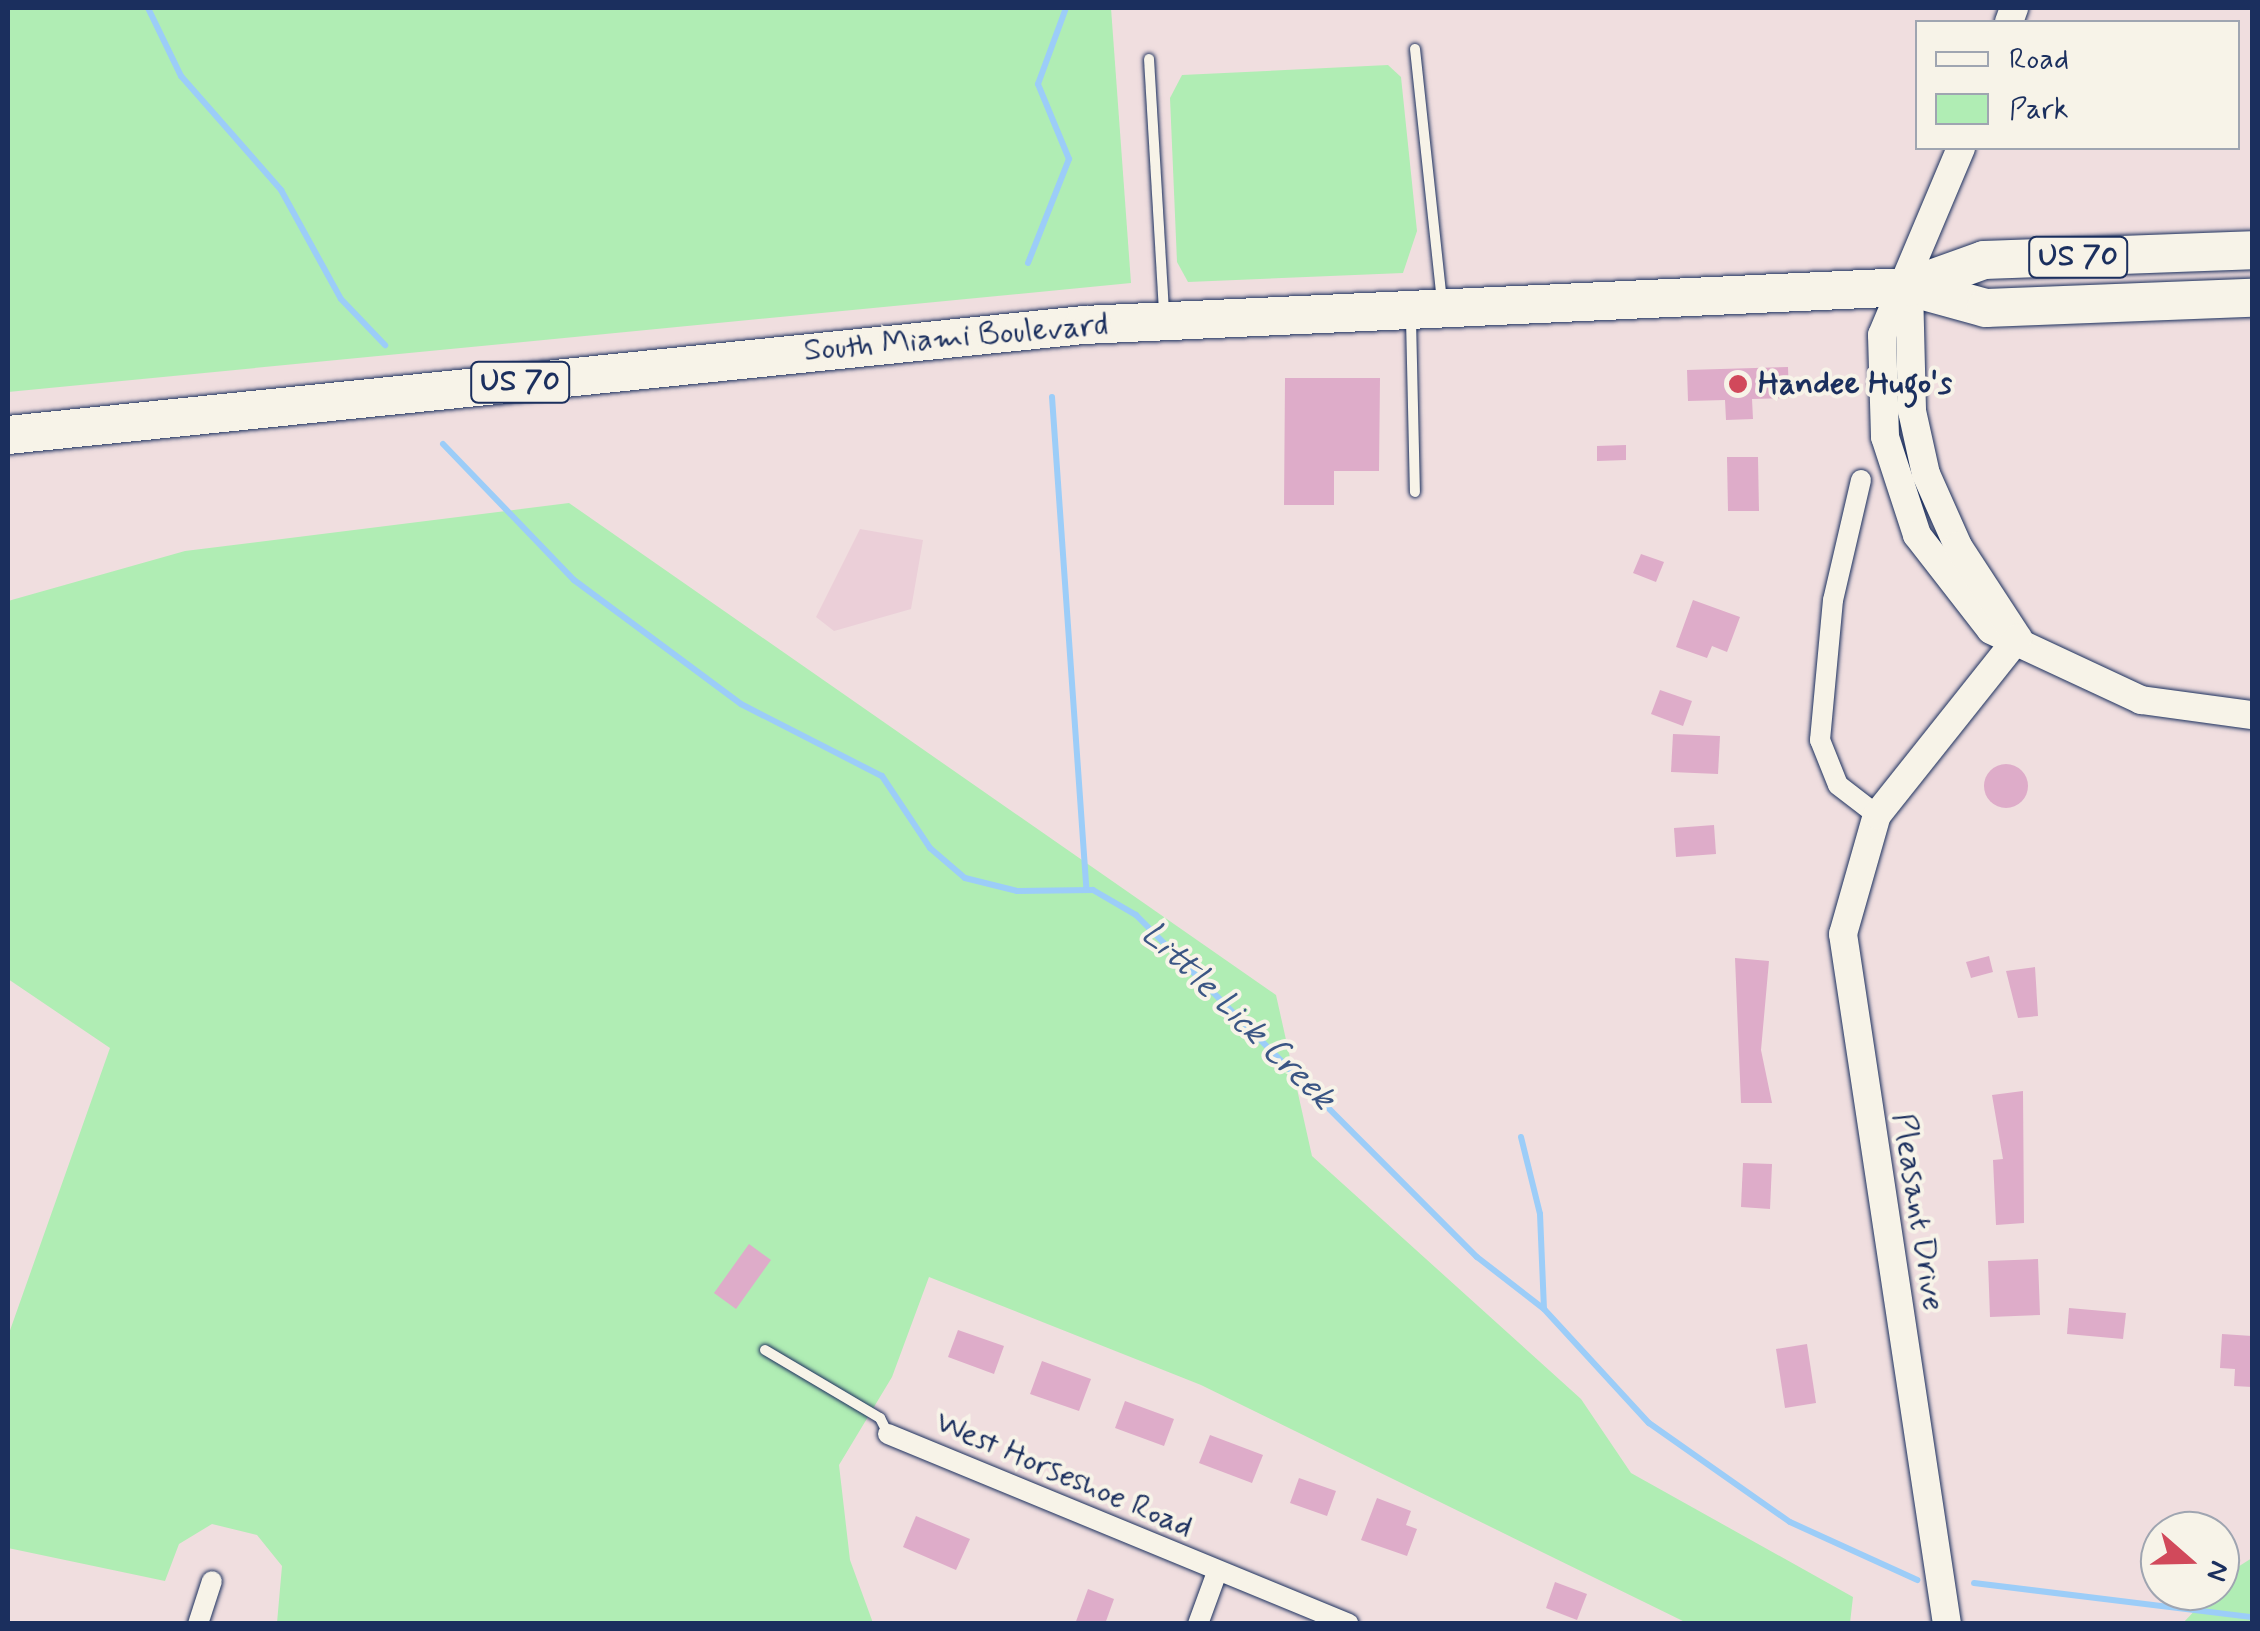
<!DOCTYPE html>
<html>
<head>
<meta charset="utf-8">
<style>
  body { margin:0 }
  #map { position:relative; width:2260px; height:1631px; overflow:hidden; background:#f0dedf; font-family:Mynerve,sans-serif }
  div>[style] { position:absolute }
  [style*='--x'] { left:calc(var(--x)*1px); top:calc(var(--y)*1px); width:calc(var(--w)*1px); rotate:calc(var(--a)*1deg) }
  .built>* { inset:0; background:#ebcfd8 }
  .green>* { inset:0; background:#b0edb4 }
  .stream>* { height:6px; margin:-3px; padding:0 3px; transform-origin:3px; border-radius:3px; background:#9ccdf8 }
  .building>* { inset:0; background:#deacc9 }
  .round { border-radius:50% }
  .roads { filter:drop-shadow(0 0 2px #1b2f5e) drop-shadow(0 0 2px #1b2f5e) }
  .lane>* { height:10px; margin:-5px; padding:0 5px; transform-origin:5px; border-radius:5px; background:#f7f3e8 }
  .street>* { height:20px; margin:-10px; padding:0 10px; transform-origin:10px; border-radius:10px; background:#f7f3e8 }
  .secondary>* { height:28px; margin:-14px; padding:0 14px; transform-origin:14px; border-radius:14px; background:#f7f3e8 }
  .highway>* { height:38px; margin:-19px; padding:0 19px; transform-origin:19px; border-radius:19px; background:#f7f3e8 }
  .dots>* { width:28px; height:28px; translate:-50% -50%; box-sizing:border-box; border:5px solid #f7f3e8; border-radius:50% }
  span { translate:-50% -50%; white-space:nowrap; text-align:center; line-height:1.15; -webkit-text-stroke:8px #f7f3e8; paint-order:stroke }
  .shield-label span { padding:2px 8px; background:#f7f3e8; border:2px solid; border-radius:8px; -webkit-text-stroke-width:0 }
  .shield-label { font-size:30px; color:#1b2f5e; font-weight:700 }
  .street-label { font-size:32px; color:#1b2f5e }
  .poi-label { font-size:32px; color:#1b2f5e; font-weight:700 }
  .left { translate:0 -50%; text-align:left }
  .water-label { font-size:35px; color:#3b5684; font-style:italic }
  .frame { position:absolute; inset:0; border:10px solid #1b2f5e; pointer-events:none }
  .legend { position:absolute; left:1915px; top:20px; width:325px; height:130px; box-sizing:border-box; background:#f7f3e8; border:2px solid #9fa5b1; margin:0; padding:12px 18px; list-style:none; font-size:30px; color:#1b2f5e }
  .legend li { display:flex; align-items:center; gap:20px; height:50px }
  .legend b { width:50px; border:2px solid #9fa5b1 }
  .north { position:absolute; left:2140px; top:1511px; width:100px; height:100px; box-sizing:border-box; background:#f7f3e8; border:2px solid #9fa5b1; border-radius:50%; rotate:110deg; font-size:28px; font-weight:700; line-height:40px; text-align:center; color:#1b2f5e }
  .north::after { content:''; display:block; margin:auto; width:35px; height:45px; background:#d1495b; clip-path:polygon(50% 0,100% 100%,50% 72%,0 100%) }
</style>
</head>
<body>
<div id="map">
  <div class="built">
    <i style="clip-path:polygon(860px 529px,923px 540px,911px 609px,834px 631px,816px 617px)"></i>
  </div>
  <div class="green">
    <i style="clip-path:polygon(8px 8px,1111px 8px,1131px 283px,8px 392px)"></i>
    <i style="clip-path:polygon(1388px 65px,1401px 77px,1417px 231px,1403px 273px,1188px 282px,1177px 262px,1170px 98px,1182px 75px)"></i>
    <i style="clip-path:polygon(569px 503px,1276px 995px,1312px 1156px,1581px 1399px,1631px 1473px,1853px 1597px,1850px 1623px,1687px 1623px,1201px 1385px,929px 1277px,892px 1377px,839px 1465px,850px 1560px,873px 1623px,277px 1623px,282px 1566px,257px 1535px,212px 1524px,179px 1544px,165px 1581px,8px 1548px,8px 1336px,110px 1048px,8px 979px,8px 601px,185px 551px)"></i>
    <i style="clip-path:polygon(2252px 1558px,2252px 1623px,2183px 1623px,2233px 1570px)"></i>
  </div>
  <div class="stream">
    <i style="--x:148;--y:8;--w:76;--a:64.1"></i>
    <i style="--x:181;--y:76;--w:152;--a:48.7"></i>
    <i style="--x:281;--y:190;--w:124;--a:61.2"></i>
    <i style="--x:341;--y:299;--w:64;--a:46.3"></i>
    <i style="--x:1028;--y:263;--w:112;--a:-68.5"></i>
    <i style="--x:1069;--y:159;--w:81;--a:-112.5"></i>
    <i style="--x:1038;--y:84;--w:81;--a:-69.8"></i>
    <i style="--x:1052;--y:397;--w:493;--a:86"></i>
    <i style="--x:443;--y:444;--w:189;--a:46.1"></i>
    <i style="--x:574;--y:580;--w:208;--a:36.6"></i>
    <i style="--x:741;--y:704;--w:158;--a:27.1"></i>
    <i style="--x:882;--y:776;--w:87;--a:56.3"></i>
    <i style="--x:930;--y:848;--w:46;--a:40.6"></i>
    <i style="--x:965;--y:878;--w:54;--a:14"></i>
    <i style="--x:1017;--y:891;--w:76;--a:-0.8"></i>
    <i style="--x:1093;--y:890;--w:50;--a:30.2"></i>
    <i style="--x:1136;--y:915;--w:483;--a:45.1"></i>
    <i style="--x:1477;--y:1257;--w:85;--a:37.8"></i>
    <i style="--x:1544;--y:1309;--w:155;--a:47.4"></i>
    <i style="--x:1649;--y:1423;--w:172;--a:35.1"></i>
    <i style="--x:1790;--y:1522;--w:140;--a:24.5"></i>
    <i style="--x:1521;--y:1137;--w:79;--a:76.1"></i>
    <i style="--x:1540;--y:1214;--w:94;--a:87.6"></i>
    <i style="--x:1974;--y:1583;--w:280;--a:7"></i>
  </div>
  <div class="building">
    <i style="clip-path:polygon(1788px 367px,1789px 398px,1752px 399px,1753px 419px,1726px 420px,1725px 400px,1688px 401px,1687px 370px)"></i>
    <i style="clip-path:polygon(1285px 378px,1380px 378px,1379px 471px,1334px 471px,1334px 505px,1284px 505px)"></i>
    <i style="clip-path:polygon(1626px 445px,1626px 460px,1597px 461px,1597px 446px)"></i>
    <i style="clip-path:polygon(1727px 457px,1758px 457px,1759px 511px,1728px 511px)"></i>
    <i style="clip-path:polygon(1641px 554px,1664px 562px,1656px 582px,1633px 573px)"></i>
    <i style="clip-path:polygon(1693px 600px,1740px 617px,1727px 652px,1712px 646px,1707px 658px,1676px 647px)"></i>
    <i style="clip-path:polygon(1660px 690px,1692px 701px,1683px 726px,1651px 714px)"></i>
    <i style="clip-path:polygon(1673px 734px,1720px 736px,1718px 774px,1671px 772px)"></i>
    <i class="round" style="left:1984px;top:764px;width:44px;height:44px"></i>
    <i style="clip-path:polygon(1714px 825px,1716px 854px,1676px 857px,1674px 828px)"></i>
    <i style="clip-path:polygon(1989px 956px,1993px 972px,1971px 978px,1966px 962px)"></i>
    <i style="clip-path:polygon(1735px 958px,1769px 961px,1761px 1050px,1772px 1103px,1741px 1103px)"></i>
    <i style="clip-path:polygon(2035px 967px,2038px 1016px,2018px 1018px,2006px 971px)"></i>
    <i style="clip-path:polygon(2023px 1091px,2024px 1223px,1996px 1225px,1993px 1160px,2003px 1159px,1992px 1095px)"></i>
    <i style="clip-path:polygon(1743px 1163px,1772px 1164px,1770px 1209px,1741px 1207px)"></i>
    <i style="clip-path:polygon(749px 1244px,771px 1260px,736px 1309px,714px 1293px)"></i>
    <i style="clip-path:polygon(2038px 1259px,2040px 1315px,1990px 1317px,1988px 1261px)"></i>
    <i style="clip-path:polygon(2069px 1308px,2126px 1313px,2123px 1339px,2067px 1334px)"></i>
    <i style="clip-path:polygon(958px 1330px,1004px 1346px,994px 1374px,948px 1357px)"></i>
    <i style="clip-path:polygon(2222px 1334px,2252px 1336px,2252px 1387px,2234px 1386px,2235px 1369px,2220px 1368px)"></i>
    <i style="clip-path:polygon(1807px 1344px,1816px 1403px,1785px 1408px,1776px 1349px)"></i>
    <i style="clip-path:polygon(1042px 1361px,1091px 1379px,1079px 1411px,1030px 1394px)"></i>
    <i style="clip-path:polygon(1125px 1401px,1174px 1419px,1164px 1446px,1115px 1428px)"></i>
    <i style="clip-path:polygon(1210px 1435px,1263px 1455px,1252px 1483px,1199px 1463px)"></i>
    <i style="clip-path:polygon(1299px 1478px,1336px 1491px,1327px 1516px,1290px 1503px)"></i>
    <i style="clip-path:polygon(1377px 1498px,1411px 1511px,1406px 1525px,1417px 1529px,1407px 1556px,1361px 1540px)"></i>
    <i style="clip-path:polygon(916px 1516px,970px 1539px,956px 1570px,903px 1547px)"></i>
    <i style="clip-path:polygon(1555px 1582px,1587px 1594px,1577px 1620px,1546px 1608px)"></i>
    <i style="clip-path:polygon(1088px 1589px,1114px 1599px,1105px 1624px,1075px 1624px)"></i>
  </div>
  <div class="roads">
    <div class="lane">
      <i style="--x:1415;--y:49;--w:253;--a:83.9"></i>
      <i style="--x:1149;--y:59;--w:253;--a:86.6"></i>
      <i style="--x:1411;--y:319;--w:173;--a:88.7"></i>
      <i style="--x:765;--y:1350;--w:134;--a:30.6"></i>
      <i style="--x:880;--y:1418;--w:18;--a:63"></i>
    </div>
    <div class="street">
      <i style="--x:1861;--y:480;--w:123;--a:103.1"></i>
      <i style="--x:1833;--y:600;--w:141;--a:95.3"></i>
      <i style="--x:1820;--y:740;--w:48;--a:68.2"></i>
      <i style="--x:1838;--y:785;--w:49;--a:37.6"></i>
      <i style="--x:888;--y:1434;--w:498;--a:22.4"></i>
      <i style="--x:198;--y:1624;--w:45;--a:-72"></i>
      <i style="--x:1198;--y:1624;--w:55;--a:-69.9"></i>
    </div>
    <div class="secondary">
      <i style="--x:2009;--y:22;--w:15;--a:-70"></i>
      <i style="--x:1961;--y:148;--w:203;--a:112.9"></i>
      <i style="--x:1882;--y:335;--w:102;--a:88.3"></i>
      <i style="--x:1885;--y:437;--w:103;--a:71.9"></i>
      <i style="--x:1917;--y:535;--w:120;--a:52.1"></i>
      <i style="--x:1991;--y:630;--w:166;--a:25"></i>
      <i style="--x:2141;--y:700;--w:112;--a:7.7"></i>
      <i style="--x:1909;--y:287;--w:124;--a:88.6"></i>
      <i style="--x:1912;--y:411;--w:65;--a:77.5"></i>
      <i style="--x:1926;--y:474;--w:79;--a:66"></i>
      <i style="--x:1958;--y:546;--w:110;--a:56.9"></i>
      <i style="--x:1947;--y:1624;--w:698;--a:-98.57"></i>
      <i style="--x:1843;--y:934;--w:124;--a:-74.1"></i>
      <i style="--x:1877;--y:815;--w:226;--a:-51.5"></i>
    </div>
    <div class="highway">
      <i style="--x:1909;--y:287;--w:80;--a:15.3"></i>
      <i style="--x:1986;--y:308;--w:266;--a:-2.2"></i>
      <i style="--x:8;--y:435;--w:1082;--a:-5.84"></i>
      <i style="--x:1084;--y:325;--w:826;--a:-2.64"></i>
      <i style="--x:1909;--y:287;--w:80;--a:-19.8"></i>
      <i style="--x:1984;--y:260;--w:268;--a:-2.1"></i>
    </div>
  </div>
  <div class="dots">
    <i style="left:1738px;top:384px;background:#d1495b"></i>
  </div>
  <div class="shield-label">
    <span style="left:2078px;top:257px">US 70</span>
    <span style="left:520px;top:382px">US 70</span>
  </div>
  <div class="street-label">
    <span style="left:956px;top:338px;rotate:-5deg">South Miami Boulevard</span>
    <span style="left:1918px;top:1212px;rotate:81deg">Pleasant Drive</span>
    <span style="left:1064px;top:1475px;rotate:23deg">West Horseshoe Road</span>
  </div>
  <div class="poi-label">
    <span class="left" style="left:1758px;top:384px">Handee Hugo's</span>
  </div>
  <div class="water-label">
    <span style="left:1238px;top:1016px;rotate:44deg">Little Lick Creek</span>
  </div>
  <div class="frame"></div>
  <ul class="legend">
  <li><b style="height:12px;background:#f7f3e8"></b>Road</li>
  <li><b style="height:28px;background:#b0edb4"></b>Park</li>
  </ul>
  <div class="north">N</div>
</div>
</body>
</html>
